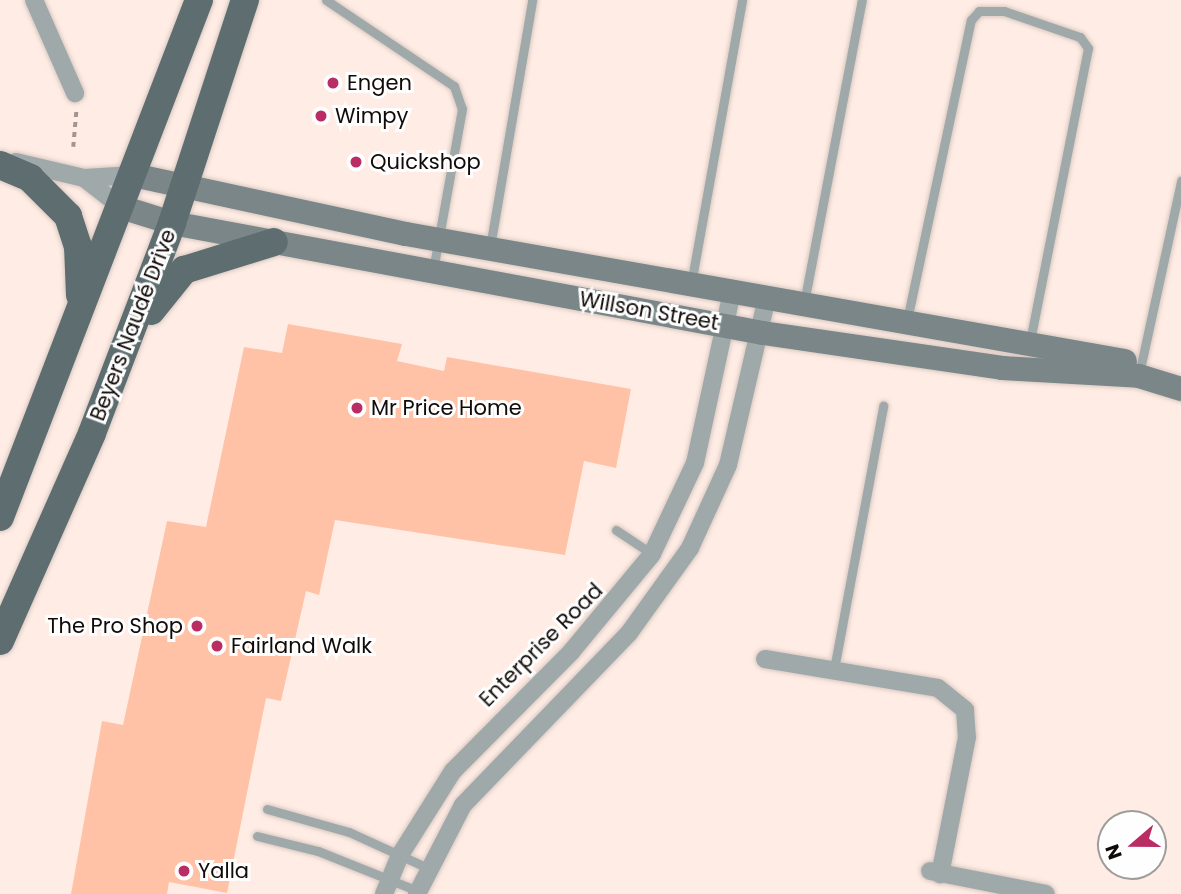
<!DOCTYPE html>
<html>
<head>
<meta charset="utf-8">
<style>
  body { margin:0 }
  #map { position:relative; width:1181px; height:894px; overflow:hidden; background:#ffede5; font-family:Poppins,sans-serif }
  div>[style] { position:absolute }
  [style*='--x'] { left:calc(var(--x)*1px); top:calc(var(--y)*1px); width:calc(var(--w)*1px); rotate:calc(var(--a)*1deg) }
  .building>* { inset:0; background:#ffc2a7 }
  .path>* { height:3.5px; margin-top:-1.75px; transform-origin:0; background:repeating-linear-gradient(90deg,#a29590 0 5px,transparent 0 10px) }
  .roads { filter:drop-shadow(0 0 2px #d9c9c2) drop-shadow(0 0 2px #d9c9c2) }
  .lane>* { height:9px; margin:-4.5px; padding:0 4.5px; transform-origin:4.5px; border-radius:4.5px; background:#a0a9aa }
  .street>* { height:18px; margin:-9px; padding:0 9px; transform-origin:9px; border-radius:9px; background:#a0a9aa }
  .secondary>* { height:24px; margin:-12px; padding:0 12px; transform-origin:12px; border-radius:12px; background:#7a8687 }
  .primary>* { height:28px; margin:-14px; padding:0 14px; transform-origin:14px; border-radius:14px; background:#5e6d6f }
  .dots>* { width:19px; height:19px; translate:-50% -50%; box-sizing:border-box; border:4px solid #fefefe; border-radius:50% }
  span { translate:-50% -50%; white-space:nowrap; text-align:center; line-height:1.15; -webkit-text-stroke:6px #fefefe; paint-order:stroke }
  .poi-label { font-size:21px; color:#100b09 }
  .left { translate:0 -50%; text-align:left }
  .right { translate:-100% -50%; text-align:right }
  .street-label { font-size:21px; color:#100b09 }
  .north { position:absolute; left:1097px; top:810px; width:70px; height:70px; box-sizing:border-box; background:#fefefe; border:2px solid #9f9d9c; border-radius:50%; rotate:250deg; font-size:19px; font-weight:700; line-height:28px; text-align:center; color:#100b09 }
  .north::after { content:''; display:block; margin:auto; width:24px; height:32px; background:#b92d64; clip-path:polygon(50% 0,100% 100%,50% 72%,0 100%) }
</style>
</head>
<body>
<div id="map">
  <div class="building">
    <i style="clip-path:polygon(288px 324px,402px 344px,397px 361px,444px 371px,447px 357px,631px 389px,616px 468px,584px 461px,565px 555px,335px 520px,319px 595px,306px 591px,281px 701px,266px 698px,227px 893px,169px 882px,167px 894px,71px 894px,102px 721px,123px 725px,167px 521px,206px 527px,244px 347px,282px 353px)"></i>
  </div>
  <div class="path">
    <i style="--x:73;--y:147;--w:35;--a:-85"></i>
  </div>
  <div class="roads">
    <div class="lane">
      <i style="--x:326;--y:0;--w:154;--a:33.9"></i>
      <i style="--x:454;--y:86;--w:24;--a:71"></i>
      <i style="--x:462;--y:109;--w:164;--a:100.2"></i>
      <i style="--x:490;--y:247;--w:251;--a:-80.3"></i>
      <i style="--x:691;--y:284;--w:289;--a:-79.8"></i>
      <i style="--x:804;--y:303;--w:309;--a:-79.2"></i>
      <i style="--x:907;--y:320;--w:307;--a:-78"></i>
      <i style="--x:971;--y:20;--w:12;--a:-48"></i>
      <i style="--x:979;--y:11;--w:25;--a:0"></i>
      <i style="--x:1004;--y:11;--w:80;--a:18.9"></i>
      <i style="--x:1080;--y:37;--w:14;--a:54"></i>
      <i style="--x:1088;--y:48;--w:300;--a:101.2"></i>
      <i style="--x:1139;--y:374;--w:198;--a:-77.7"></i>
      <i style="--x:616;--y:530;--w:43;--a:33.7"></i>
      <i style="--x:834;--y:669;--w:268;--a:-79.4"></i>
      <i style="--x:267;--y:809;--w:85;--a:15.7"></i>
      <i style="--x:349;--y:832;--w:87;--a:24.5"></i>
      <i style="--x:257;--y:836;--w:63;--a:13.8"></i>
      <i style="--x:318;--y:851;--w:108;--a:21.8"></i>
    </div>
    <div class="street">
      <i style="--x:34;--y:0;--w:102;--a:66.2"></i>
      <i style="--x:16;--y:162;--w:70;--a:13.2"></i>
      <i style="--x:84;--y:178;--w:49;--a:-3.5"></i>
      <i style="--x:84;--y:178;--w:47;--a:38.1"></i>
      <i style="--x:765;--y:659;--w:175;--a:9.5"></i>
      <i style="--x:938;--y:688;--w:35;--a:39"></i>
      <i style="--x:965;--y:710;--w:27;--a:86"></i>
      <i style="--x:967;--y:737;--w:140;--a:101.1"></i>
      <i style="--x:930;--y:871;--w:118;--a:11.2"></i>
      <i style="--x:384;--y:894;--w:42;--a:-67.7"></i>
      <i style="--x:400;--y:855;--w:99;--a:-57.8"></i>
      <i style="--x:453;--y:771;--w:168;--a:-45.2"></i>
      <i style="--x:571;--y:652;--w:127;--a:-50.4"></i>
      <i style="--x:652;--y:554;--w:101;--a:-64.7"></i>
      <i style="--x:695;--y:463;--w:175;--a:-77.8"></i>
      <i style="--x:417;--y:894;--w:100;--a:-62.7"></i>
      <i style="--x:463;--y:805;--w:239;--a:-46"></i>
      <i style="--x:629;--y:633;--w:105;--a:-54.3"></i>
      <i style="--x:690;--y:548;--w:91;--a:-65.4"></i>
      <i style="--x:728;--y:465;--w:172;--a:-76.9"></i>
    </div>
    <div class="secondary">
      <i style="--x:133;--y:175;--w:279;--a:12.2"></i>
      <i style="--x:406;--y:234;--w:730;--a:10.02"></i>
      <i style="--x:121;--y:207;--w:53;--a:17.4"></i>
      <i style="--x:172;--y:223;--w:601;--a:10.54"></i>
      <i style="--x:763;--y:333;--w:242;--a:8.3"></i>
      <i style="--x:1002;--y:368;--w:137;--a:3.3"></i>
      <i style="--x:1139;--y:376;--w:44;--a:17.2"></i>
    </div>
    <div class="primary">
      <i style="--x:0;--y:165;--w:33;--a:23"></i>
      <i style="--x:30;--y:178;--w:54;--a:45"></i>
      <i style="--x:68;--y:216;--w:32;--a:72"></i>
      <i style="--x:78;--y:246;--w:49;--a:87.7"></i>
      <i style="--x:151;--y:311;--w:53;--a:-51.2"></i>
      <i style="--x:184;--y:270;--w:94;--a:-17.3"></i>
      <i style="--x:0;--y:517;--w:554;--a:-68.95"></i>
      <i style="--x:0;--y:641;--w:227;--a:-66.1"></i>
      <i style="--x:92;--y:433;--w:225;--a:-69.1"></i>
      <i style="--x:172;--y:223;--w:235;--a:-71.9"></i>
    </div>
  </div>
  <div class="dots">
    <i style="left:333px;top:83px;background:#b92d64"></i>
    <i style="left:321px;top:116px;background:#b92d64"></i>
    <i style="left:356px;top:162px;background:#b92d64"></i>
    <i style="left:357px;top:408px;background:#b92d64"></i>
    <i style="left:197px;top:626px;background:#b92d64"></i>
    <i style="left:217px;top:646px;background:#b92d64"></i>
    <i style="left:184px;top:871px;background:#b92d64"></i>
  </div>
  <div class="poi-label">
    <span class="left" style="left:347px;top:83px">Engen</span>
    <span class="left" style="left:335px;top:116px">Wimpy</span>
    <span class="left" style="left:370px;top:162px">Quickshop</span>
    <span class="left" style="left:371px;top:408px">Mr Price Home</span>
    <span class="right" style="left:183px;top:626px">The Pro Shop</span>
    <span class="left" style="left:231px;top:646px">Fairland Walk</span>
    <span class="left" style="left:198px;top:871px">Yalla</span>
  </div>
  <div class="street-label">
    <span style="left:649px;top:311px;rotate:10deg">Willson Street</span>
    <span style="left:133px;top:325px;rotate:-69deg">Beyers Naudé Drive</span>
    <span style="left:541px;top:645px;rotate:-45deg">Enterprise Road</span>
  </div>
  <div class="north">N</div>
</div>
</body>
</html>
